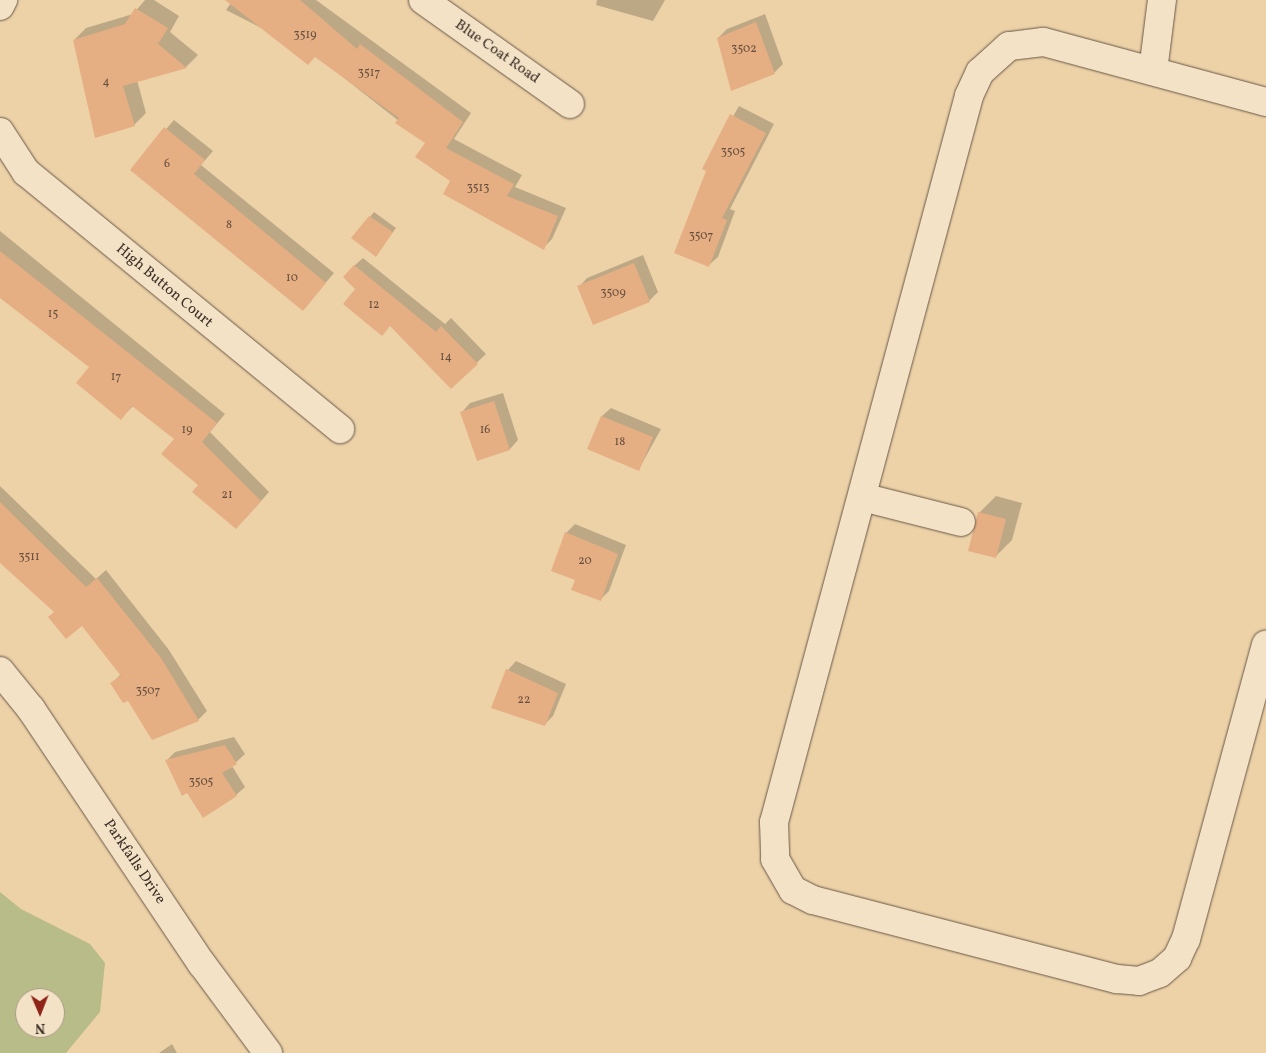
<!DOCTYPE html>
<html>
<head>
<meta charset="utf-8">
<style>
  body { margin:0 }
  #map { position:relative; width:1266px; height:1053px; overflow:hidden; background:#edd2a8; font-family:Vollkorn,serif }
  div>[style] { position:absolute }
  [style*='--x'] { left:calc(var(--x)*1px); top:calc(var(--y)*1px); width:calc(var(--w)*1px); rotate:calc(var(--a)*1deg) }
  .green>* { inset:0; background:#b7bc88 }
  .shadow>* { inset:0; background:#0003 }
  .building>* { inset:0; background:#e6ae83 }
  .roads { filter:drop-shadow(0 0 1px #685848) drop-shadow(0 0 1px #685848) }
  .minor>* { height:28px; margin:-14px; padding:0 14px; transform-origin:14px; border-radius:14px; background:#f3e2c6 }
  span { translate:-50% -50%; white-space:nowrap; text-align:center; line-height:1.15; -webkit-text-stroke:5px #f3e2c6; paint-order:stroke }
  .number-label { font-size:12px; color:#66503f }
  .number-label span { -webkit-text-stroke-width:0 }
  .street-label { font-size:15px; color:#3c3028 }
  .north { position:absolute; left:15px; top:988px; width:50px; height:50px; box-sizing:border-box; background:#f3e2c6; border:1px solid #aa9b87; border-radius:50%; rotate:179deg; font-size:14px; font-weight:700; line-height:20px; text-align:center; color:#3c3028 }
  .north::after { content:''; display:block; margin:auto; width:18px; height:22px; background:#8f2418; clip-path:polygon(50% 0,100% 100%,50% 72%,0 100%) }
</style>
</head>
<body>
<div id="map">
  <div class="green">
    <i style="clip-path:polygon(evenodd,0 892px,21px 909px,90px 944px,105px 963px,100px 1012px,66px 1053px,0 1053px,0 892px,25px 998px,55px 998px,55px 1028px,25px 1028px,25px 998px)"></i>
  </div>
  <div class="shadow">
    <i style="clip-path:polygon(145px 0,154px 0,179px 16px,170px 32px,198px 55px,186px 67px,137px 80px,146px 113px,134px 125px,74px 40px,86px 28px,133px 14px)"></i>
    <i style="clip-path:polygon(233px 0,316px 0,471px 113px,454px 139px,522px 175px,515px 187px,566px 208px,552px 239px,543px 248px,452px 181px,427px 143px,316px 56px,226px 10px)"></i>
    <i style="clip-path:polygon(597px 0,665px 0,653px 21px,596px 5px)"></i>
    <i style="clip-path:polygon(765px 14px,783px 64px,774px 73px,732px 89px,718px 38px,727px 29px)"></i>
    <i style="clip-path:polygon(739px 106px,774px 124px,730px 209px,735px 211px,718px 257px,709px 265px,707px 170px,703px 168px)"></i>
    <i style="clip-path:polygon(174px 120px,213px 151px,201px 165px,334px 273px,303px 309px,131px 170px)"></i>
    <i style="clip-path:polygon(374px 212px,396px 228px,376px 255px,353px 238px)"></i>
    <i style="clip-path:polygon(0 231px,225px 414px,210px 432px,269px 492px,245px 519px,200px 485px,175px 438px,133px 406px,121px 418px,91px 367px,0 293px)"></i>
    <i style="clip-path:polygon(643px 255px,658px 292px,649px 301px,579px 287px,587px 278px)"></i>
    <i style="clip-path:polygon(363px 258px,445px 324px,451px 318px,486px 354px,451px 387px,356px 289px,354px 266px)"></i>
    <i style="clip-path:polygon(503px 393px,518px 440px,510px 449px,478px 459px,462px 412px,470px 403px)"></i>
    <i style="clip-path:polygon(611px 408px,661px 429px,639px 469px,589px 448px,602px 416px)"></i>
    <i style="clip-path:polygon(0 486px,96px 579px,106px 570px,169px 650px,207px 711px,198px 720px,128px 699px,112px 683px,121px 674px,82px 625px,55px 612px,0 561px)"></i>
    <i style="clip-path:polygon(996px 496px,1022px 503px,1012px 540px,995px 557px,979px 513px)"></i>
    <i style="clip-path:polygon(575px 524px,626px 545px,609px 591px,601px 599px,576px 579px,553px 570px,567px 532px)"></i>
    <i style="clip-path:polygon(516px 661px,566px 684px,553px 716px,544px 725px,508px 670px)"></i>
    <i style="clip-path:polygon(234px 737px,245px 754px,232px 766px,245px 787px,236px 795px,166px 761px,175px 752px)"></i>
    <i style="clip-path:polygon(172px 1044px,177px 1053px,159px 1053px)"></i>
  </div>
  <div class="building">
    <i style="clip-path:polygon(225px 0,300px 0,357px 49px,360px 44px,463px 122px,446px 148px,514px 184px,507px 196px,558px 216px,544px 250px,443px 194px,450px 181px,415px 157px,425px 143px,395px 123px,399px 118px,315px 57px,308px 65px)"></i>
    <i style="clip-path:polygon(135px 8px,168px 28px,158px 44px,187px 68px,123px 86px,135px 126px,95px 138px,73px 40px,125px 24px)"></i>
    <i style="clip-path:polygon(756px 22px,775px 74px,731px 91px,717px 38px)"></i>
    <i style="clip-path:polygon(730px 114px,766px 133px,722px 218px,727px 220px,709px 267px,674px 253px,706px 171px,702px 169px)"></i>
    <i style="clip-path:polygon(164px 127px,205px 160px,194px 174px,326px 283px,303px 311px,130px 170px)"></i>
    <i style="clip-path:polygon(369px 216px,393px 232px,376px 257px,351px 238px)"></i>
    <i style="clip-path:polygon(0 251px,217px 423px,202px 442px,261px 501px,236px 529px,192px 492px,198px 485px,161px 454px,174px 439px,132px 406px,121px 420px,76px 383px,89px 367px,0 298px)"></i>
    <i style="clip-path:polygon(634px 263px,650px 302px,593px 325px,577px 286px)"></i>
    <i style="clip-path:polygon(354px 265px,436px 332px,441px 326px,478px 364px,451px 389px,390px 326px,382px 336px,343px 304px,355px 289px,343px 277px)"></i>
    <i style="clip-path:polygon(494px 401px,510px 450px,477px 461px,460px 412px)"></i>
    <i style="clip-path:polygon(601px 416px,653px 437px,639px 471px,587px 449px)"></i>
    <i style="clip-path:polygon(0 502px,86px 587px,97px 578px,161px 658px,199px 721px,152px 740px,128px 701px,123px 703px,110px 683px,121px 676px,82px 626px,66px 639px,48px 617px,54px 612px,0 563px)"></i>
    <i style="clip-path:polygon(978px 512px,1006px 519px,996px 558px,968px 551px)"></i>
    <i style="clip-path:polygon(565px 532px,618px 554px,601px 601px,571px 590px,575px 580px,551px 571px)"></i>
    <i style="clip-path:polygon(506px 669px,558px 693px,545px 726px,491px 708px)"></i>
    <i style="clip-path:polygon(225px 745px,237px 764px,222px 773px,237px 796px,203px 818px,187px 793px,182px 796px,165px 760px)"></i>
  </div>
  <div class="roads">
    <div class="minor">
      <i style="--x:423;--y:0;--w:180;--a:35.3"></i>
      <i style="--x:0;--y:6;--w:7;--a:-63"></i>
      <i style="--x:1153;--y:71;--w:72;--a:-82.8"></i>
      <i style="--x:1266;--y:102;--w:231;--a:-164.9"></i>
      <i style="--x:1043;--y:42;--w:34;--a:173"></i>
      <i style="--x:1009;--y:46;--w:39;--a:138"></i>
      <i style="--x:980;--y:72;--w:26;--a:115"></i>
      <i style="--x:969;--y:96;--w:752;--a:105.03"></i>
      <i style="--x:774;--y:822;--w:37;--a:88"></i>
      <i style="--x:775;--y:859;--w:36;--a:60"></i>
      <i style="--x:793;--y:890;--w:22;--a:27"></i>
      <i style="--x:813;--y:900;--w:314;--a:14.6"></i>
      <i style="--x:1117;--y:979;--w:22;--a:5"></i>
      <i style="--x:1139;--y:981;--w:22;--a:-21"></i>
      <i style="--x:1160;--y:973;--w:23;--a:-41"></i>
      <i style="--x:1177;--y:958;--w:21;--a:-65"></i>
      <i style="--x:1186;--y:939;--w:305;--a:-74.8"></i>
      <i style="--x:0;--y:132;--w:48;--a:57"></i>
      <i style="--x:26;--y:172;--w:406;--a:39.3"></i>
      <i style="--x:862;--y:497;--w:102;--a:14.2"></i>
      <i style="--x:0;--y:671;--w:49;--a:50.8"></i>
      <i style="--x:31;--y:709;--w:307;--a:56.2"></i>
      <i style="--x:202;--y:964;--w:111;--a:53.4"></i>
    </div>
  </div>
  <div class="number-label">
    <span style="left:305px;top:36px">3519</span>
    <span style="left:744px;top:50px">3502</span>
    <span style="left:369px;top:74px">3517</span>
    <span style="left:106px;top:83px">4</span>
    <span style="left:733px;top:153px">3505</span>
    <span style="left:167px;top:165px">6</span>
    <span style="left:478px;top:189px">3513</span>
    <span style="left:229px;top:226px">8</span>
    <span style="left:701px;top:237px">3507</span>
    <span style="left:292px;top:279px">10</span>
    <span style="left:613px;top:294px">3509</span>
    <span style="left:374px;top:306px">12</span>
    <span style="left:53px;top:315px">15</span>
    <span style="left:446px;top:358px">14</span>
    <span style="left:116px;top:378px">17</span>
    <span style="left:187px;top:431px">19</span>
    <span style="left:485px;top:431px">16</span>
    <span style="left:620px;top:443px">18</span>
    <span style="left:227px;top:496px">21</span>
    <span style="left:29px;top:558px">3511</span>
    <span style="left:585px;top:562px">20</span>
    <span style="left:148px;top:692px">3507</span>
    <span style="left:524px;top:701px">22</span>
    <span style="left:201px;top:783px">3505</span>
  </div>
  <div class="street-label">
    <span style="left:497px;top:52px;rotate:35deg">Blue Coat Road</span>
    <span style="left:164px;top:286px;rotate:40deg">High Button Court</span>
    <span style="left:134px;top:862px;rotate:56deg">Parkfalls Drive</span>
  </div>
  <div class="north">N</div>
</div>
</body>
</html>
